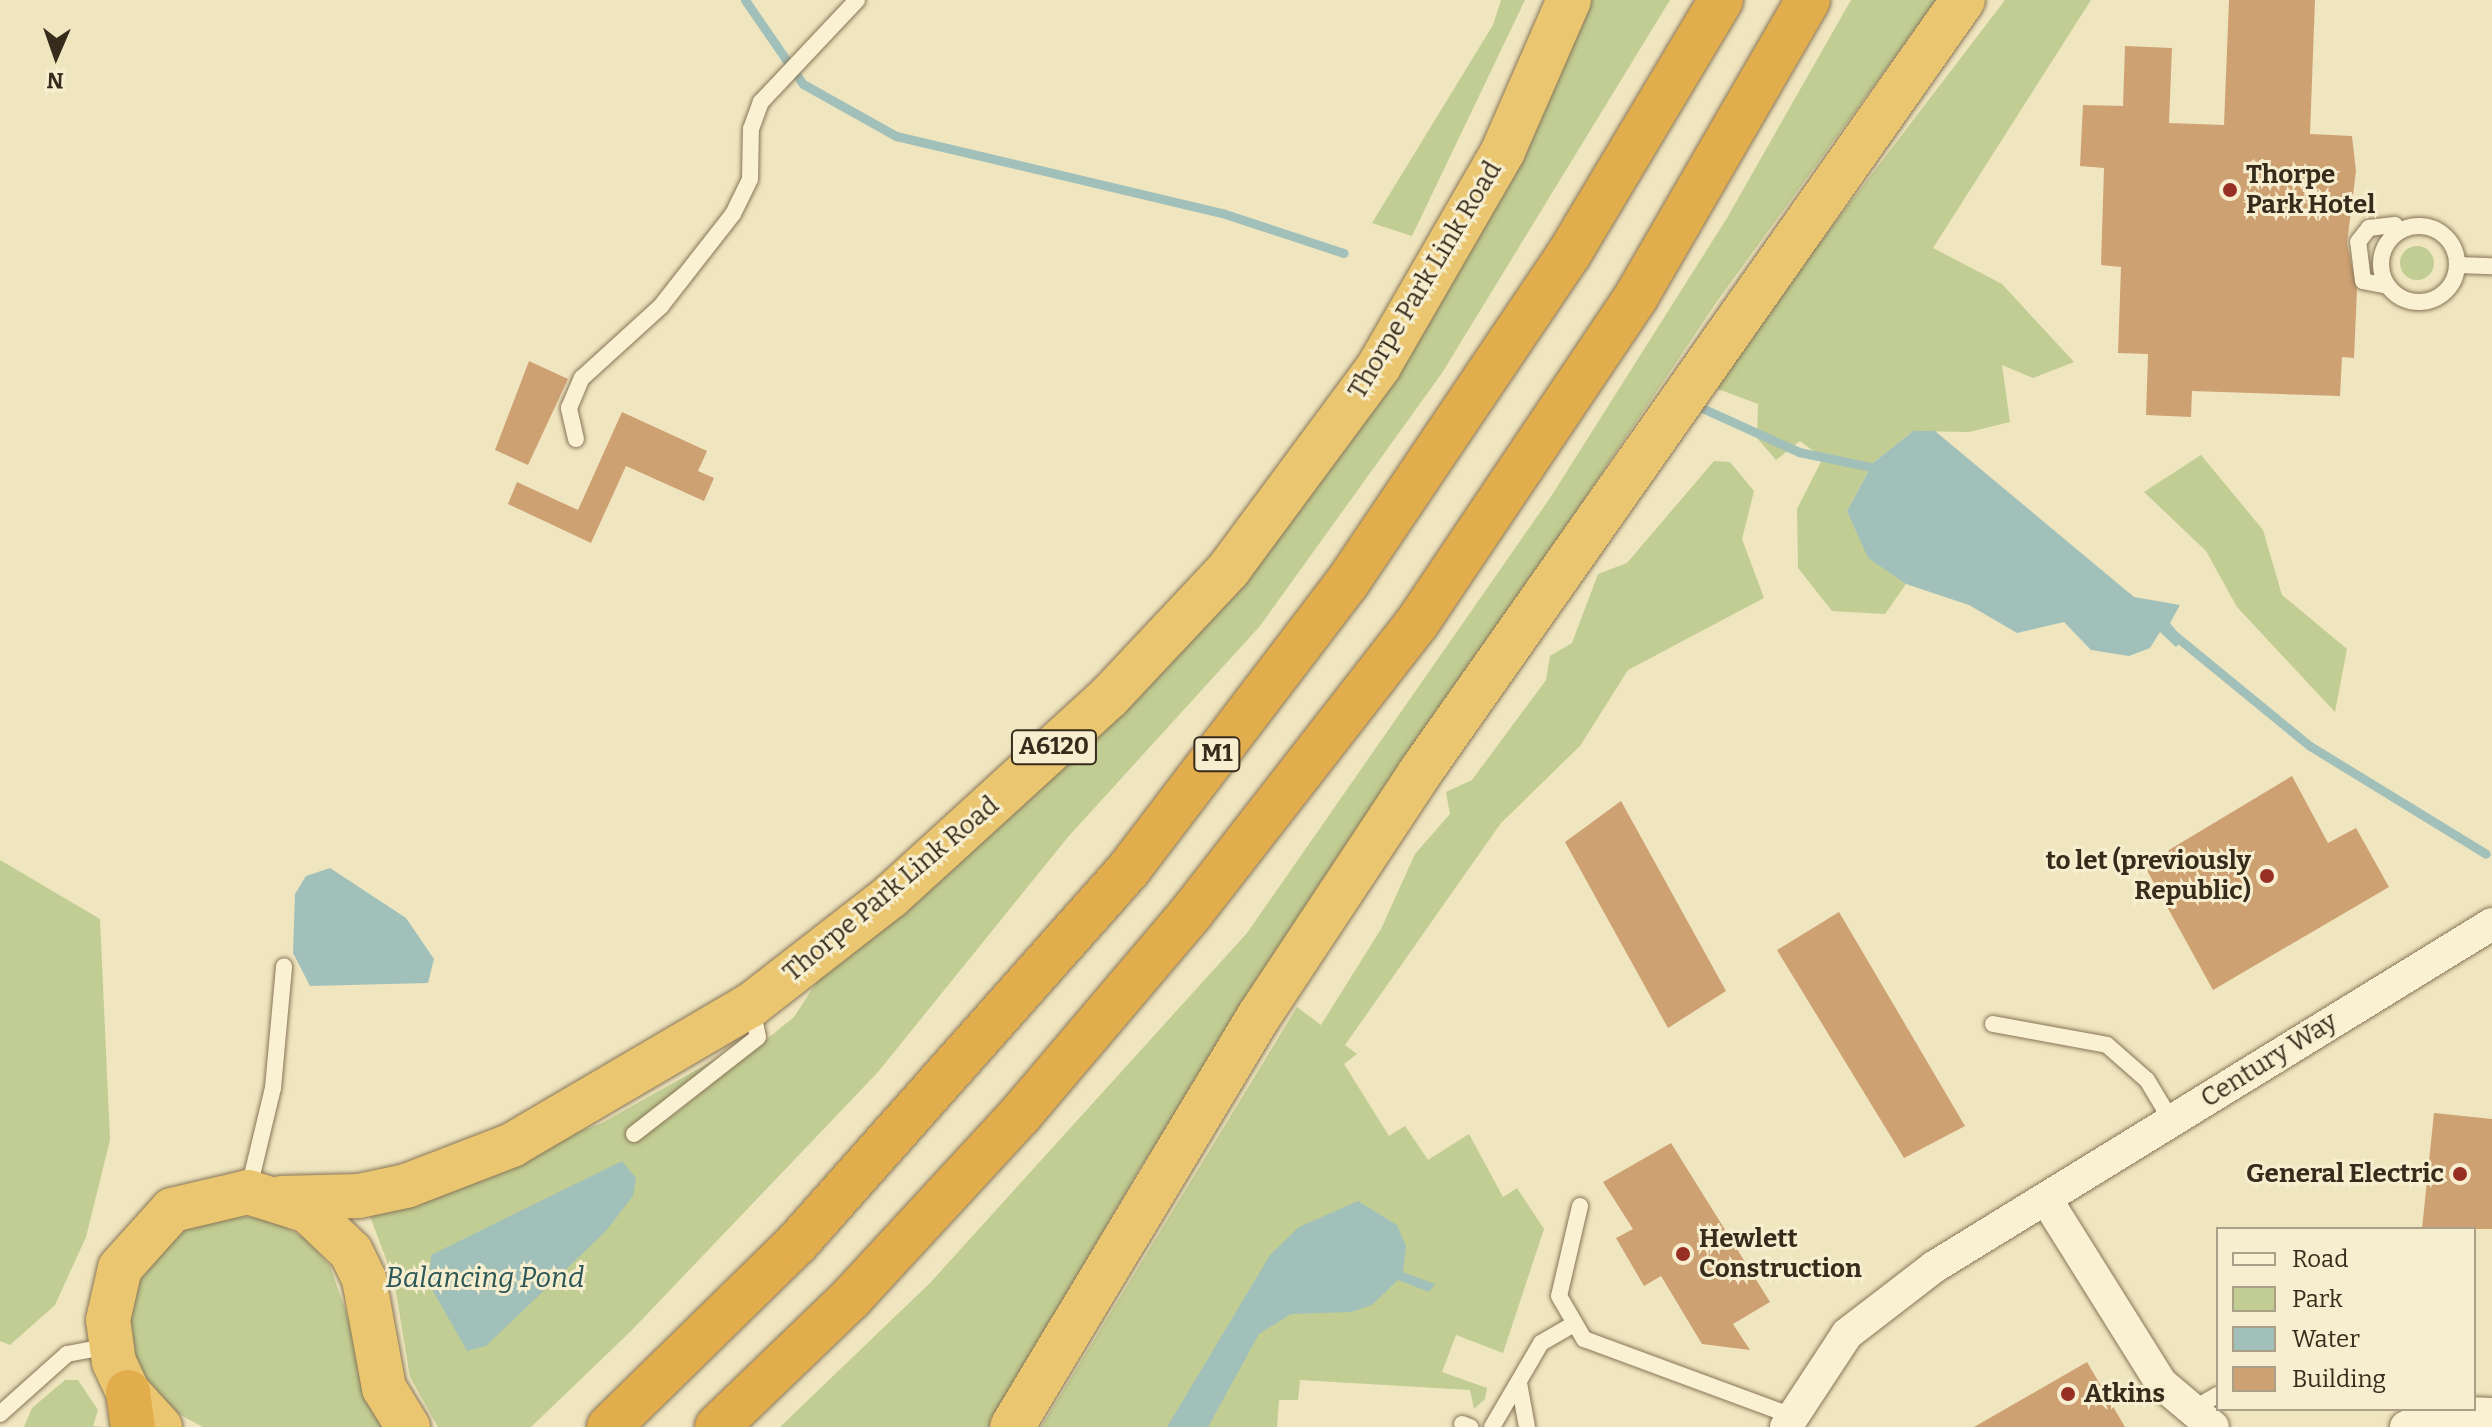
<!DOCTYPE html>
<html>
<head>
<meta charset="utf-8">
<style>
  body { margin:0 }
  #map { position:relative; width:2492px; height:1427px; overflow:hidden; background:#efe5bf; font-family:Bitter,serif }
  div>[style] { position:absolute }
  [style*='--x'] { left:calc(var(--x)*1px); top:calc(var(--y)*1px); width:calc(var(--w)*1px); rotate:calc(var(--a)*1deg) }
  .green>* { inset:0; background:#c1cd93 }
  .round { border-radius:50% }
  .water>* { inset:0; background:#a2c0ba }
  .stream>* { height:9px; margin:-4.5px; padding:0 4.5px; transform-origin:4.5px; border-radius:4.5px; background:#a2c0ba }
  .building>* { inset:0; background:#cea173 }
  .roads { filter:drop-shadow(0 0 2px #887557) drop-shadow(0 0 2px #887557) }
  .service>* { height:16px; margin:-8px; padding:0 8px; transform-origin:8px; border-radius:8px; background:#faf1d2 }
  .service>.ring { margin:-8px; padding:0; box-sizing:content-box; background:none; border:16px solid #faf1d2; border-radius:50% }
  .minor>* { height:32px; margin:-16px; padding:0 16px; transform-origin:16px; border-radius:16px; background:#faf1d2 }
  .trunk>* { height:44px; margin:-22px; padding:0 22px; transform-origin:22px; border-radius:22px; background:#ebc670 }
  .motorway>* { height:44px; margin:-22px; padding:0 22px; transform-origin:22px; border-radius:22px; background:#e2ad4c }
  .dots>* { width:22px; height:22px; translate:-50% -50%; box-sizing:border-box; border:4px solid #f6eece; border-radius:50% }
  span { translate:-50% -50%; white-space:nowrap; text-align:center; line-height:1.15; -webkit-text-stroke:6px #f6eece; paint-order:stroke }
  .shield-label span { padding:2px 6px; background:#f6eece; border:2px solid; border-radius:6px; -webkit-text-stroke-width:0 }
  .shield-label { font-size:24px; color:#372b1c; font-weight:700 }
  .poi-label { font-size:26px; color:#372b1c; font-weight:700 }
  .left { translate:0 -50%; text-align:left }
  .right { translate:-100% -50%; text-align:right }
  .street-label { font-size:26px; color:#372b1c }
  .water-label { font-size:28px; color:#2a5657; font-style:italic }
  .legend { position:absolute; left:2216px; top:1227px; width:260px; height:184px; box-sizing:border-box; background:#f6eece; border:2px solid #aaa087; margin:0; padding:10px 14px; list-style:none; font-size:24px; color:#372b1c }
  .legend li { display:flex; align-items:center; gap:16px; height:40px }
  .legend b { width:40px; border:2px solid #aaa087 }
  .north { position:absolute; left:16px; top:16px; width:80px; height:80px; -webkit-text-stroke:6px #f6eece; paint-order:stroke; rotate:182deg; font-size:22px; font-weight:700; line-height:32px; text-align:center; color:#372b1c }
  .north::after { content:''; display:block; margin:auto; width:28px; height:36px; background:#372b1c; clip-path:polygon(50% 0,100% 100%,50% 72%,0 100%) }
</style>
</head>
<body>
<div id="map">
  <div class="green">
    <i style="clip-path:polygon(1501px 0,1525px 0,1412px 236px,1372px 223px,1493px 25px)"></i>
    <i style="clip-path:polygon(1591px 0,1670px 0,1442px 373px,1260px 626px,1068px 837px,878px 1072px,631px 1331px,531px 1427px,438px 1427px,410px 1377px,394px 1280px,368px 1211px,602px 1123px,721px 1056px,656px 1114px,666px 1121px,794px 1017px,822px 974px,1151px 679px,1548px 99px)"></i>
    <i style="clip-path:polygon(1851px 0,1936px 0,1718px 300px,1286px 943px,1139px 1170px,990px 1427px,780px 1427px,930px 1283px,1247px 933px,1550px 498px,1727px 218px)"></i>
    <i style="clip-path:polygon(2005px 0,2091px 0,1933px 248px,2002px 284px,2074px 362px,2033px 378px,2002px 365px,2010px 422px,1969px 432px,1913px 431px,1873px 463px,1847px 511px,1869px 558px,1906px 584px,1885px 614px,1832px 611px,1798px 568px,1797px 509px,1823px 458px,1800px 441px,1776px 460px,1757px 438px,1758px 404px,1710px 386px)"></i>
    <i class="round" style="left:2400px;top:246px;width:34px;height:34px"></i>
    <i style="clip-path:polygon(2201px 455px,2263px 530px,2282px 595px,2347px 649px,2335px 712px,2237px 607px,2206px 551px,2144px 492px)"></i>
    <i style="clip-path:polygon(1714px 461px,1730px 462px,1754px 491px,1742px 539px,1764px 598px,1628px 670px,1580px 746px,1501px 823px,1345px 1045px,1357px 1054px,1344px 1064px,1389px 1136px,1405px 1126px,1428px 1160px,1469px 1134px,1503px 1197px,1517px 1188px,1544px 1229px,1503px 1353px,1456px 1335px,1442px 1372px,1487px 1388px,1485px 1399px,1474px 1409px,1470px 1390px,1300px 1380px,1298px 1400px,1279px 1400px,1277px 1427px,1041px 1427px,1297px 1007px,1321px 1025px,1381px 929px,1415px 854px,1450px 814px,1446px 792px,1472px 780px,1546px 680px,1550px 656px,1572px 643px,1598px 574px,1627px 563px)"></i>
    <i style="clip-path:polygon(0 860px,100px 919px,110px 1140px,86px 1237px,55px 1305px,10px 1345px,0 1341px)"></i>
    <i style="clip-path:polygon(234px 1215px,271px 1220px,305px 1238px,330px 1266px,386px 1427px,203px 1427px,169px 1409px,144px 1381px,130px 1346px,129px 1308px,141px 1272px,164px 1242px,196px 1222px)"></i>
    <i style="clip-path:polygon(65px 1380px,78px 1380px,98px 1410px,93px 1426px,103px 1427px,24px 1427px,32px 1408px)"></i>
  </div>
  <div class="water">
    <i style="clip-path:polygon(1913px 431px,1935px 431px,2134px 597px,2180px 605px,2170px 623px,2183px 639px,2176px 647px,2160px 632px,2150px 648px,2129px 656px,2091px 650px,2064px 622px,2017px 633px,1969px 605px,1906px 584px,1868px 558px,1847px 511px,1873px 463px)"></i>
    <i style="clip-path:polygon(330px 868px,406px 918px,434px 959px,428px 983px,310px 986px,293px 953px,295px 894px,306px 876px)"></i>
    <i style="clip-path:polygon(622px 1161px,636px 1178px,633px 1196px,606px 1231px,486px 1346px,467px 1351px,429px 1284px,431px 1255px)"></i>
    <i style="clip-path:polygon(1358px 1201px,1397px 1225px,1406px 1246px,1403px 1272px,1435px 1284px,1429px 1292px,1398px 1280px,1372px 1305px,1351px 1312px,1291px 1314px,1259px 1334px,1208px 1427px,1167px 1427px,1270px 1255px,1299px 1227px)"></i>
  </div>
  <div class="stream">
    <i style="--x:745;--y:0;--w:102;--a:55.4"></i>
    <i style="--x:803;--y:84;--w:107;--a:29.2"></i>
    <i style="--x:896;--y:136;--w:335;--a:13.3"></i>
    <i style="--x:1222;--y:213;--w:128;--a:18.2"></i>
    <i style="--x:1702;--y:408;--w:107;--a:24.4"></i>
    <i style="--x:1799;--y:452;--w:74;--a:11.8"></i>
    <i style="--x:2173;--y:634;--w:177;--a:39.3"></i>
    <i style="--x:2310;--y:746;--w:206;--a:31.5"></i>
  </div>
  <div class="building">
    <i style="clip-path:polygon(2229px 0,2315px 0,2310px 134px,2352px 136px,2356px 171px,2347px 243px,2357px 290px,2354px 358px,2342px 357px,2340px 396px,2192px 391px,2191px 417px,2146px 415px,2148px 354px,2118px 353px,2121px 267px,2101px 265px,2104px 168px,2080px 166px,2083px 105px,2123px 106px,2125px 46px,2172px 48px,2169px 123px,2224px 125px)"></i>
    <i style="clip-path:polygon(529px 361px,568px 379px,528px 465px,495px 450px)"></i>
    <i style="clip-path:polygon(622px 412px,707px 451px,698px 471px,714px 478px,704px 501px,626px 466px,591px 543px,508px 504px,517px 482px,578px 510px)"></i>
    <i style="clip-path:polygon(2292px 776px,2328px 843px,2356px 828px,2389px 887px,2213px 990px,2144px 865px)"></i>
    <i style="clip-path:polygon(1621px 801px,1726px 991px,1668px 1028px,1565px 842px)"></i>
    <i style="clip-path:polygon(1839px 912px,1965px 1126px,1904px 1158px,1777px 950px)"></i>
    <i style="clip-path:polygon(2434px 1113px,2492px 1119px,2492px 1229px,2422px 1229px)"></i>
    <i style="clip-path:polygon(1671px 1143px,1770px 1302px,1733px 1324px,1750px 1350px,1702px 1344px,1661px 1276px,1644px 1286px,1616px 1238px,1633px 1229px,1603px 1182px)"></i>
    <i style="clip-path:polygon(2087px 1362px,2125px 1427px,1974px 1427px)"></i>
  </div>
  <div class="roads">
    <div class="service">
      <i class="ring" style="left:2381px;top:226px;width:60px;height:60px"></i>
      <i style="--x:2458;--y:265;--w:34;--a:2"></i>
      <i style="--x:2388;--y:286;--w:25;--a:-169"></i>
      <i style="--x:2363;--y:281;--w:39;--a:-97"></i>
      <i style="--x:2358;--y:242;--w:18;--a:-52"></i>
      <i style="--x:2369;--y:228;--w:26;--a:-7"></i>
      <i style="--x:576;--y:439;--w:32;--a:-103"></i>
      <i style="--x:569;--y:408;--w:33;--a:-67"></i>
      <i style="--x:582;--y:378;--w:107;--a:-42.3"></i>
      <i style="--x:661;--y:306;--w:117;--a:-52"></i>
      <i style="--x:733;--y:214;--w:39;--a:-64"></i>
      <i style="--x:750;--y:179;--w:50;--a:-88.9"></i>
      <i style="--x:751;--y:129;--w:29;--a:-70"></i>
      <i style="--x:761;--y:102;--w:140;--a:-46.7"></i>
      <i style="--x:1993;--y:1024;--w:116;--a:10.4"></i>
      <i style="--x:2107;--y:1045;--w:53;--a:41.2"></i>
      <i style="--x:2147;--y:1080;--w:47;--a:59"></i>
      <i style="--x:634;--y:1134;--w:157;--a:-38"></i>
      <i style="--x:758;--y:1037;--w:29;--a:-102"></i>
      <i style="--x:248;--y:1192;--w:107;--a:-76.5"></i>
      <i style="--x:273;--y:1088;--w:122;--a:-84.8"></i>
      <i style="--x:1580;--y:1206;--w:92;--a:103.1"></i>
      <i style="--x:1559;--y:1296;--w:50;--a:59.8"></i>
      <i style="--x:1584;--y:1339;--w:222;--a:20.3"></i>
      <i style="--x:1519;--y:1383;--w:45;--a:79.7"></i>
      <i style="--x:2188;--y:1412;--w:34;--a:-30"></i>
      <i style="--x:0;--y:1414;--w:90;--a:-41.8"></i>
      <i style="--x:67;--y:1354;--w:44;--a:-10.5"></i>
      <i style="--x:1462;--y:1424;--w:9;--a:21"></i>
      <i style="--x:1492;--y:1427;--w:97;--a:-59.7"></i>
      <i style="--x:1541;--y:1343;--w:36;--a:-30"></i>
    </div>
    <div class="minor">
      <i style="--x:2046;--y:1199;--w:217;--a:58"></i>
      <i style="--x:2161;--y:1383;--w:68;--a:40.2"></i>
      <i style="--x:1786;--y:1427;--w:111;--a:-56.7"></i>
      <i style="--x:1847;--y:1334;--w:110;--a:-37.6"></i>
      <i style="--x:1934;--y:1267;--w:655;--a:-31.58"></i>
      <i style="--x:2406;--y:1427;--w:35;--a:-25"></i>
      <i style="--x:2438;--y:1412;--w:54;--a:2.1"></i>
    </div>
    <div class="trunk">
      <i style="--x:281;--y:1198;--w:78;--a:-1.5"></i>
      <i style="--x:359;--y:1196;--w:48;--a:-12"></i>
      <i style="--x:406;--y:1186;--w:114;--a:-21.1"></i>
      <i style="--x:512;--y:1145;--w:277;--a:-30.4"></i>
      <i style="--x:751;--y:1005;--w:177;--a:-37.9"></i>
      <i style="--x:891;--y:896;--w:295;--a:-42.4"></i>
      <i style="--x:1109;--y:697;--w:175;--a:-46.8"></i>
      <i style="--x:1229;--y:569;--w:252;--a:-53.5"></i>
      <i style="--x:1379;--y:366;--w:248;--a:-60"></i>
      <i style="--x:1503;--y:151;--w:165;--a:-66.4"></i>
      <i style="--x:160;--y:1427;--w:47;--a:-132.4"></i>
      <i style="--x:128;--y:1392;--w:33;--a:-115"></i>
      <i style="--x:114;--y:1362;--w:42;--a:-98.1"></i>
      <i style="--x:108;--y:1320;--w:53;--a:-77"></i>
      <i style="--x:120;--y:1268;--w:78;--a:-48.1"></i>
      <i style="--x:172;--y:1210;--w:78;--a:-13.3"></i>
      <i style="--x:248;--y:1192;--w:63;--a:17.6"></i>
      <i style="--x:308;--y:1211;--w:59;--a:43.6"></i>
      <i style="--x:351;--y:1252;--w:30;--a:64"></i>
      <i style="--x:364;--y:1279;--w:111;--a:79.6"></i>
      <i style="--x:384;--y:1388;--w:46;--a:58.4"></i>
      <i style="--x:1012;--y:1427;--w:480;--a:-59"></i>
      <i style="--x:1259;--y:1016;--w:290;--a:-56.5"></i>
      <i style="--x:1419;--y:774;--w:946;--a:-54.9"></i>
    </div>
    <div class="motorway">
      <i style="--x:128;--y:1392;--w:35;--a:82"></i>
      <i style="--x:609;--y:1427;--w:263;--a:-44.4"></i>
      <i style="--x:797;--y:1243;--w:500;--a:-48.4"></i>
      <i style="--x:1129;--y:869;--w:360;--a:-52.7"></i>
      <i style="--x:1347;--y:583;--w:397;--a:-56"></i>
      <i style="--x:1569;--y:254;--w:296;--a:-59.1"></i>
      <i style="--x:717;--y:1427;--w:186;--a:-43.9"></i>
      <i style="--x:851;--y:1298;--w:249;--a:-47.3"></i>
      <i style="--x:1020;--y:1115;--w:266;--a:-49.7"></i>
      <i style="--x:1192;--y:912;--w:366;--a:-52.1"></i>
      <i style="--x:1417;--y:623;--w:393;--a:-56.1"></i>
      <i style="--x:1636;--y:297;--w:343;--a:-59.9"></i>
    </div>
  </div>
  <div class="dots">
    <i style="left:2230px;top:190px;background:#982f25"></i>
    <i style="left:2267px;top:876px;background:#982f25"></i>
    <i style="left:2460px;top:1174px;background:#982f25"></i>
    <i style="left:1683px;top:1254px;background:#982f25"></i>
    <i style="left:2068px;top:1394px;background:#982f25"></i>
  </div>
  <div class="shield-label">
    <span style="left:1054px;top:747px">A6120</span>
    <span style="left:1217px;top:754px">M1</span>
  </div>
  <div class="poi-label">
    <span class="left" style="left:2246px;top:190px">Thorpe<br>Park Hotel</span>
    <span class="right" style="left:2251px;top:876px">to let (previously<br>Republic)</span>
    <span class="right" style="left:2444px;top:1174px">General Electric</span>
    <span class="left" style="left:1699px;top:1254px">Hewlett<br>Construction</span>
    <span class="left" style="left:2084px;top:1394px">Atkins</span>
  </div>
  <div class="street-label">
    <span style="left:1425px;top:280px;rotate:-59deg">Thorpe Park Link Road</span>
    <span style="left:891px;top:889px;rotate:-40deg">Thorpe Park Link Road</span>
    <span style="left:2269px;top:1060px;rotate:-32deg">Century Way</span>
  </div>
  <div class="water-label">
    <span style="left:485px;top:1278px">Balancing Pond</span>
  </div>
  <ul class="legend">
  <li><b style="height:10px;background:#faf1d2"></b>Road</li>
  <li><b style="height:22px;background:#c1cd93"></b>Park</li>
  <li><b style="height:22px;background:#a2c0ba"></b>Water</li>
  <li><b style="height:22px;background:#cea173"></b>Building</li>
  </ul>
  <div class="north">N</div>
</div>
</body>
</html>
